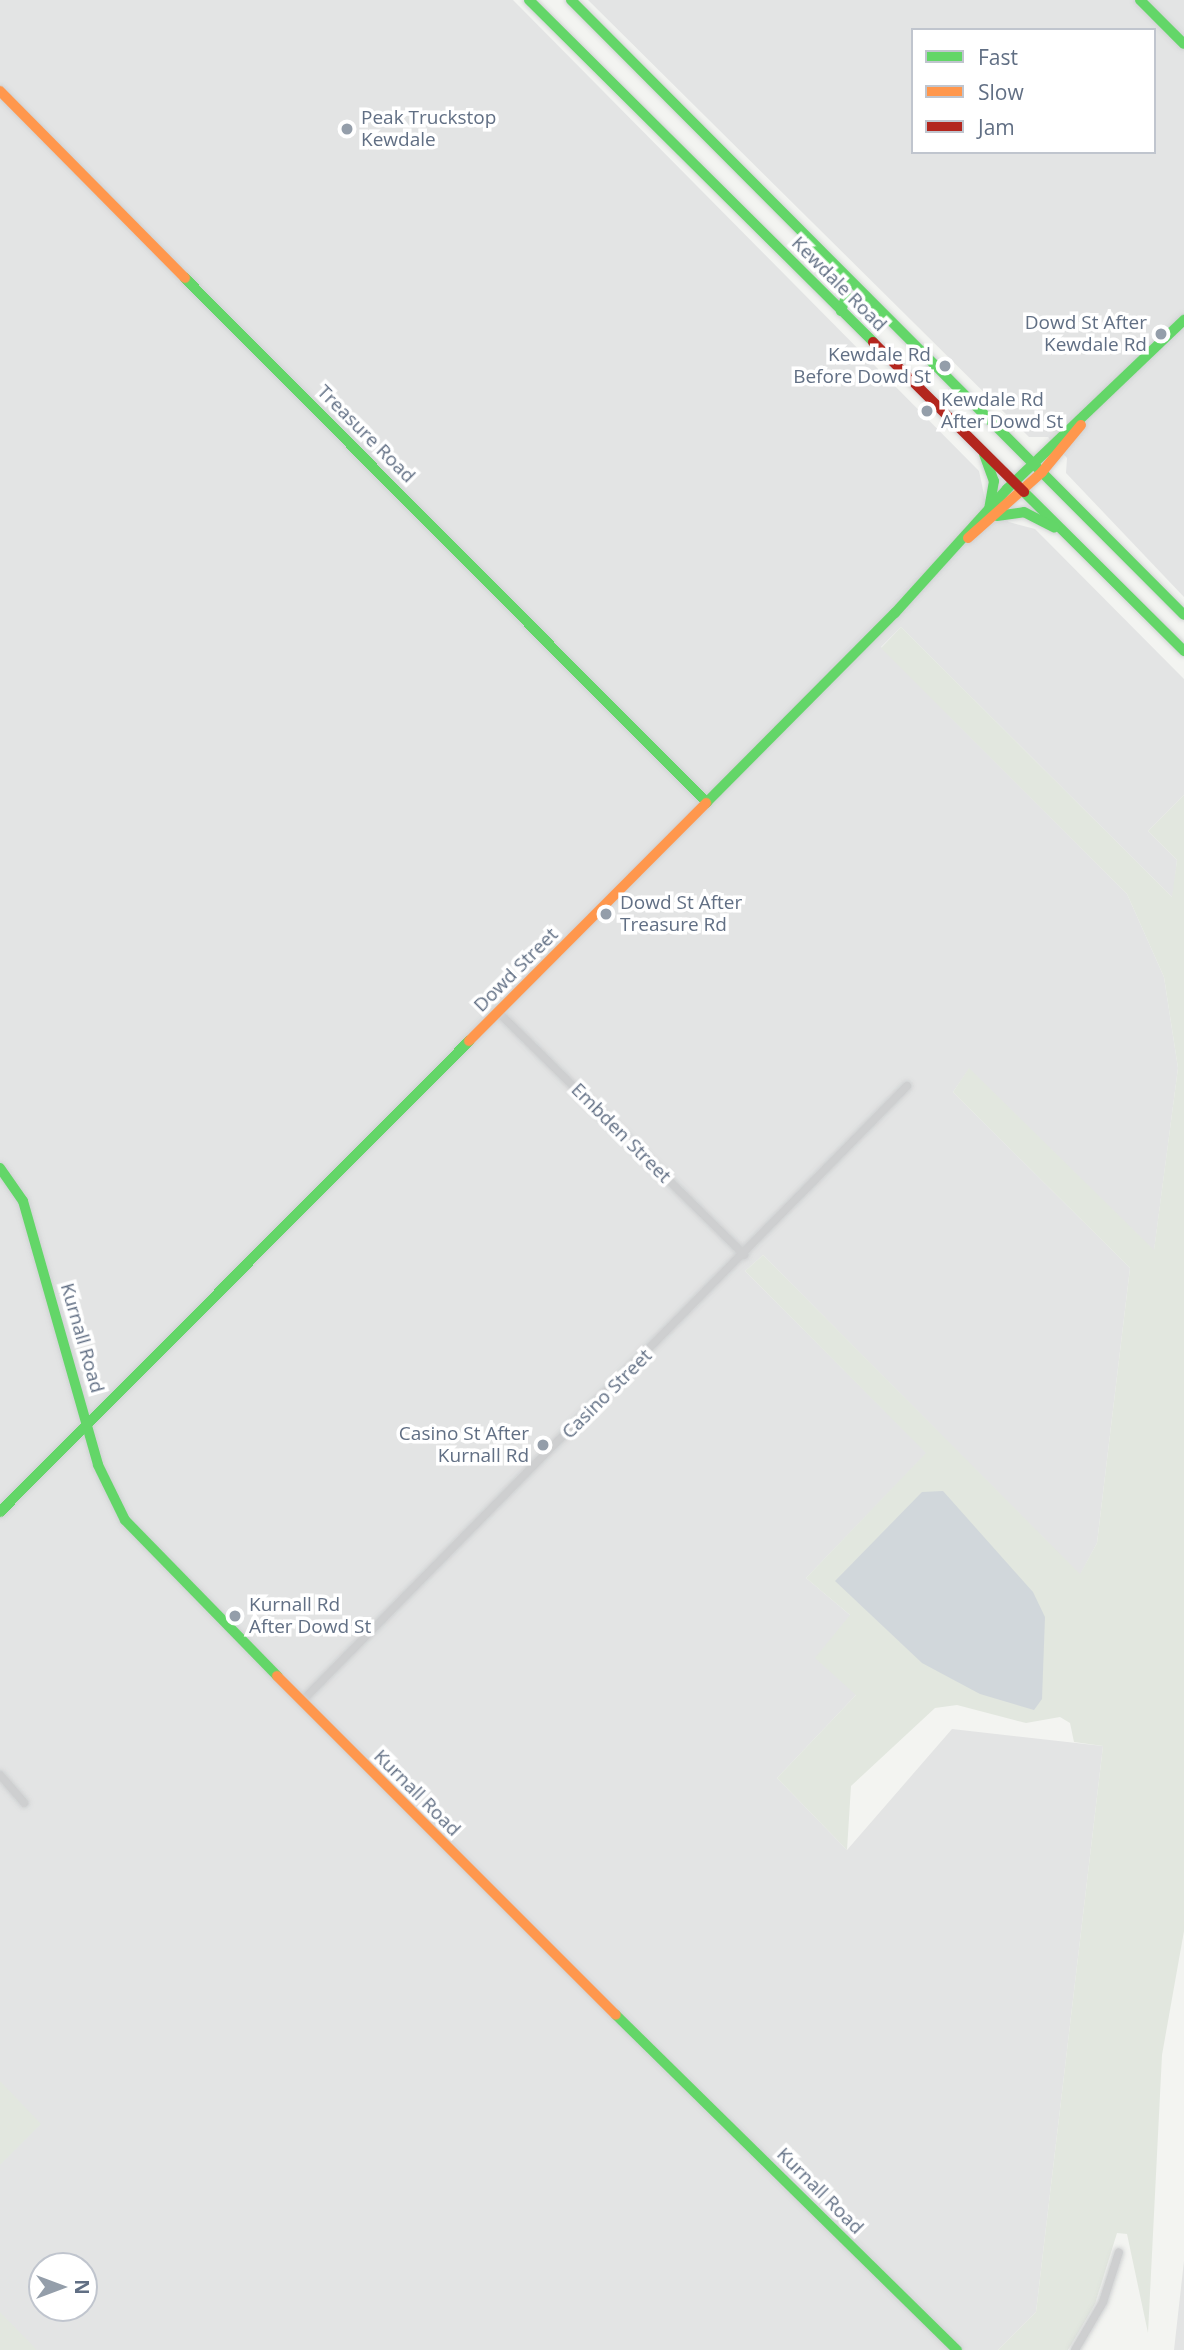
<!DOCTYPE html>
<html>
<head>
<meta charset="utf-8">
<style>
  body { margin:0 }
  #map { position:relative; width:1184px; height:2350px; overflow:hidden; background:#f3f4f1; font-family:"Open Sans",sans-serif }
  div>[style] { position:absolute }
  [style*='--x'] { left:calc(var(--x)*1px); top:calc(var(--y)*1px); width:calc(var(--w)*1px); rotate:calc(var(--a)*1deg) }
  .built>* { inset:0; background:#e3e4e4 }
  .green>* { inset:0; background:#e2e7df }
  .water>* { inset:0; background:#d1d7db }
  .roads { filter:drop-shadow(0 0 2px #cfd1d2) drop-shadow(0 0 2px #cfd1d2) }
  .street>* { height:8px; margin:-4px; padding:0 4px; transform-origin:4px; border-radius:4px; background:#cecfd0 }
  .fast>* { height:10px; margin:-5px; padding:0 5px; transform-origin:5px; border-radius:5px; background:#63d668 }
  .slow>* { height:10px; margin:-5px; padding:0 5px; transform-origin:5px; border-radius:5px; background:#ff974d }
  .jam>* { height:10px; margin:-5px; padding:0 5px; transform-origin:5px; border-radius:5px; background:#b3261e }
  .dots>* { width:19px; height:19px; translate:-50% -50%; box-sizing:border-box; border:4px solid #fff; border-radius:50% }
  span { translate:-50% -50%; white-space:nowrap; text-align:center; line-height:1.15; -webkit-text-stroke:7px #fff; paint-order:stroke }
  .poi-label { font-size:19px; color:#616f84 }
  .left { translate:0 -50%; text-align:left }
  .right { translate:-100% -50%; text-align:right }
  .street-label { font-size:19px; color:#616f84 }
  .legend { position:absolute; left:911px; top:28px; width:245px; height:126px; box-sizing:border-box; background:#fff; border:2px solid #c0c5ce; margin:0; padding:9px 12px; list-style:none; font-size:21px; color:#616f84 }
  .legend li { display:flex; align-items:center; gap:14px; height:35px }
  .legend b { width:35px; border:2px solid #c0c5ce }
  .north { position:absolute; left:28px; top:2252px; width:70px; height:70px; box-sizing:border-box; background:#fff; border:2px solid #c0c5ce; border-radius:50%; rotate:90deg; font-size:19px; font-weight:700; line-height:28px; text-align:center; color:#616f84 }
  .north::after { content:''; display:block; margin:auto; width:24px; height:32px; background:#949eaa; clip-path:polygon(50% 0,100% 100%,50% 72%,0 100%) }
</style>
</head>
<body>
<div id="map">
  <div class="built">
    <i style="clip-path:polygon(evenodd,0 0,513px 0,979px 471px,985px 499px,1009px 522px,1035px 529px,1184px 679px,1184px 795px,1148px 831px,1177px 860px,1173px 898px,901px 627px,881px 647px,1127px 894px,1164px 977px,1178px 1068px,1154px 1251px,969px 1069px,953px 1092px,1130px 1268px,1097px 1543px,1080px 1575px,763px 1255px,745px 1271px,927px 1453px,806px 1578px,850px 1615px,856px 1695px,777px 1778px,847px 1850px,952px 1729px,1103px 1746px,1036px 2312px,998px 2350px,0 2350px,0 0,42px 2266px,84px 2266px,84px 2308px,42px 2308px,42px 2266px)"></i>
    <i style="clip-path:polygon(evenodd,588px 0,1184px 0,1184px 597px,1066px 473px,1067px 458px,1048px 437px,1029px 437px,588px 0,913px 30px,1154px 30px,1154px 152px,913px 152px,913px 30px)"></i>
    <i style="clip-path:polygon(1184px 2261px,1184px 2350px,1174px 2350px)"></i>
  </div>
  <div class="green">
    <i style="clip-path:polygon(901px 627px,1172px 897px,1177px 860px,1148px 831px,1184px 795px,1184px 1931px,1162px 2055px,1148px 2333px,1127px 2234px,1117px 2233px,1095px 2304px,1068px 2350px,998px 2350px,1036px 2312px,1103px 1746px,1074px 1742px,1070px 1723px,1060px 1717px,1026px 1723px,957px 1705px,935px 1708px,851px 1786px,847px 1850px,777px 1778px,856px 1695px,815px 1658px,850px 1615px,806px 1578px,926px 1453px,745px 1271px,763px 1255px,1080px 1574px,1097px 1543px,1130px 1268px,953px 1092px,969px 1068px,1154px 1250px,1178px 1068px,1164px 977px,1127px 894px,881px 648px)"></i>
    <i style="clip-path:polygon(0 2081px,41px 2124px,0 2165px)"></i>
    <i style="clip-path:polygon(0 2312px,37px 2350px,0 2350px)"></i>
  </div>
  <div class="water">
    <i style="clip-path:polygon(943px 1491px,1033px 1592px,1045px 1617px,1042px 1699px,1034px 1710px,980px 1694px,922px 1663px,835px 1581px,922px 1492px)"></i>
  </div>
  <div class="roads">
    <div class="street">
      <i style="--x:498;--y:1012;--w:346;--a:44.6"></i>
      <i style="--x:304;--y:1699;--w:860;--a:-45.47"></i>
      <i style="--x:0;--y:1775;--w:37;--a:49"></i>
      <i style="--x:1075;--y:2350;--w:56;--a:-59.7"></i>
      <i style="--x:1103;--y:2302;--w:52;--a:-72.3"></i>
    </div>
    <div class="fast">
      <i style="--x:529;--y:0;--w:485;--a:44.8"></i>
      <i style="--x:571;--y:0;--w:868;--a:45.09"></i>
      <i style="--x:1140;--y:0;--w:62;--a:45"></i>
      <i style="--x:839;--y:272;--w:26;--a:74"></i>
      <i style="--x:846;--y:297;--w:15;--a:110"></i>
      <i style="--x:185;--y:278;--w:740;--a:45.16"></i>
      <i style="--x:984;--y:454;--w:29;--a:70"></i>
      <i style="--x:994;--y:481;--w:29;--a:100"></i>
      <i style="--x:1024;--y:492;--w:226;--a:44.8"></i>
      <i style="--x:997;--y:516;--w:27;--a:-8"></i>
      <i style="--x:1024;--y:512;--w:34;--a:27"></i>
      <i style="--x:706;--y:803;--w:268;--a:-45.2"></i>
      <i style="--x:895;--y:613;--w:167;--a:-47.9"></i>
      <i style="--x:1007;--y:489;--w:245;--a:-43.7"></i>
      <i style="--x:0;--y:1168;--w:40;--a:55.1"></i>
      <i style="--x:23;--y:1201;--w:274;--a:74.1"></i>
      <i style="--x:98;--y:1465;--w:61;--a:63.9"></i>
      <i style="--x:125;--y:1520;--w:218;--a:45.7"></i>
      <i style="--x:0;--y:1512;--w:665;--a:-45.12"></i>
      <i style="--x:616;--y:2015;--w:478;--a:44.5"></i>
    </div>
    <div class="slow">
      <i style="--x:0;--y:91;--w:263;--a:45.3"></i>
      <i style="--x:968;--y:538;--w:99;--a:-41.7"></i>
      <i style="--x:1042;--y:472;--w:61;--a:-50.3"></i>
      <i style="--x:469;--y:1041;--w:336;--a:-45.1"></i>
      <i style="--x:277;--y:1676;--w:479;--a:45"></i>
    </div>
    <div class="jam">
      <i style="--x:873;--y:342;--w:213;--a:44.8"></i>
    </div>
  </div>
  <div class="dots">
    <i style="left:347px;top:129px;background:#949eaa"></i>
    <i style="left:1161px;top:334px;background:#949eaa"></i>
    <i style="left:945px;top:366px;background:#949eaa"></i>
    <i style="left:927px;top:411px;background:#949eaa"></i>
    <i style="left:606px;top:914px;background:#949eaa"></i>
    <i style="left:543px;top:1445px;background:#949eaa"></i>
    <i style="left:235px;top:1616px;background:#949eaa"></i>
  </div>
  <div class="poi-label">
    <span class="left" style="left:361px;top:129px">Peak Truckstop<br>Kewdale</span>
    <span class="right" style="left:1147px;top:334px">Dowd St After<br>Kewdale Rd</span>
    <span class="right" style="left:931px;top:366px">Kewdale Rd<br>Before Dowd St</span>
    <span class="left" style="left:941px;top:411px">Kewdale Rd<br>After Dowd St</span>
    <span class="left" style="left:620px;top:914px">Dowd St After<br>Treasure Rd</span>
    <span class="right" style="left:529px;top:1445px">Casino St After<br>Kurnall Rd</span>
    <span class="left" style="left:249px;top:1616px">Kurnall Rd<br>After Dowd St</span>
  </div>
  <div class="street-label">
    <span style="left:839px;top:284px;rotate:45deg">Kewdale Road</span>
    <span style="left:366px;top:434px;rotate:45deg">Treasure Road</span>
    <span style="left:516px;top:970px;rotate:-45deg">Dowd Street</span>
    <span style="left:621px;top:1133px;rotate:45deg">Embden Street</span>
    <span style="left:82px;top:1338px;rotate:74deg">Kurnall Road</span>
    <span style="left:607px;top:1394px;rotate:-45deg">Casino Street</span>
    <span style="left:417px;top:1793px;rotate:45deg">Kurnall Road</span>
    <span style="left:820px;top:2191px;rotate:45deg">Kurnall Road</span>
  </div>
  <ul class="legend">
  <li><b style="height:9px;background:#63d668"></b>Fast</li>
  <li><b style="height:9px;background:#ff974d"></b>Slow</li>
  <li><b style="height:9px;background:#b3261e"></b>Jam</li>
  </ul>
  <div class="north">N</div>
</div>
</body>
</html>
